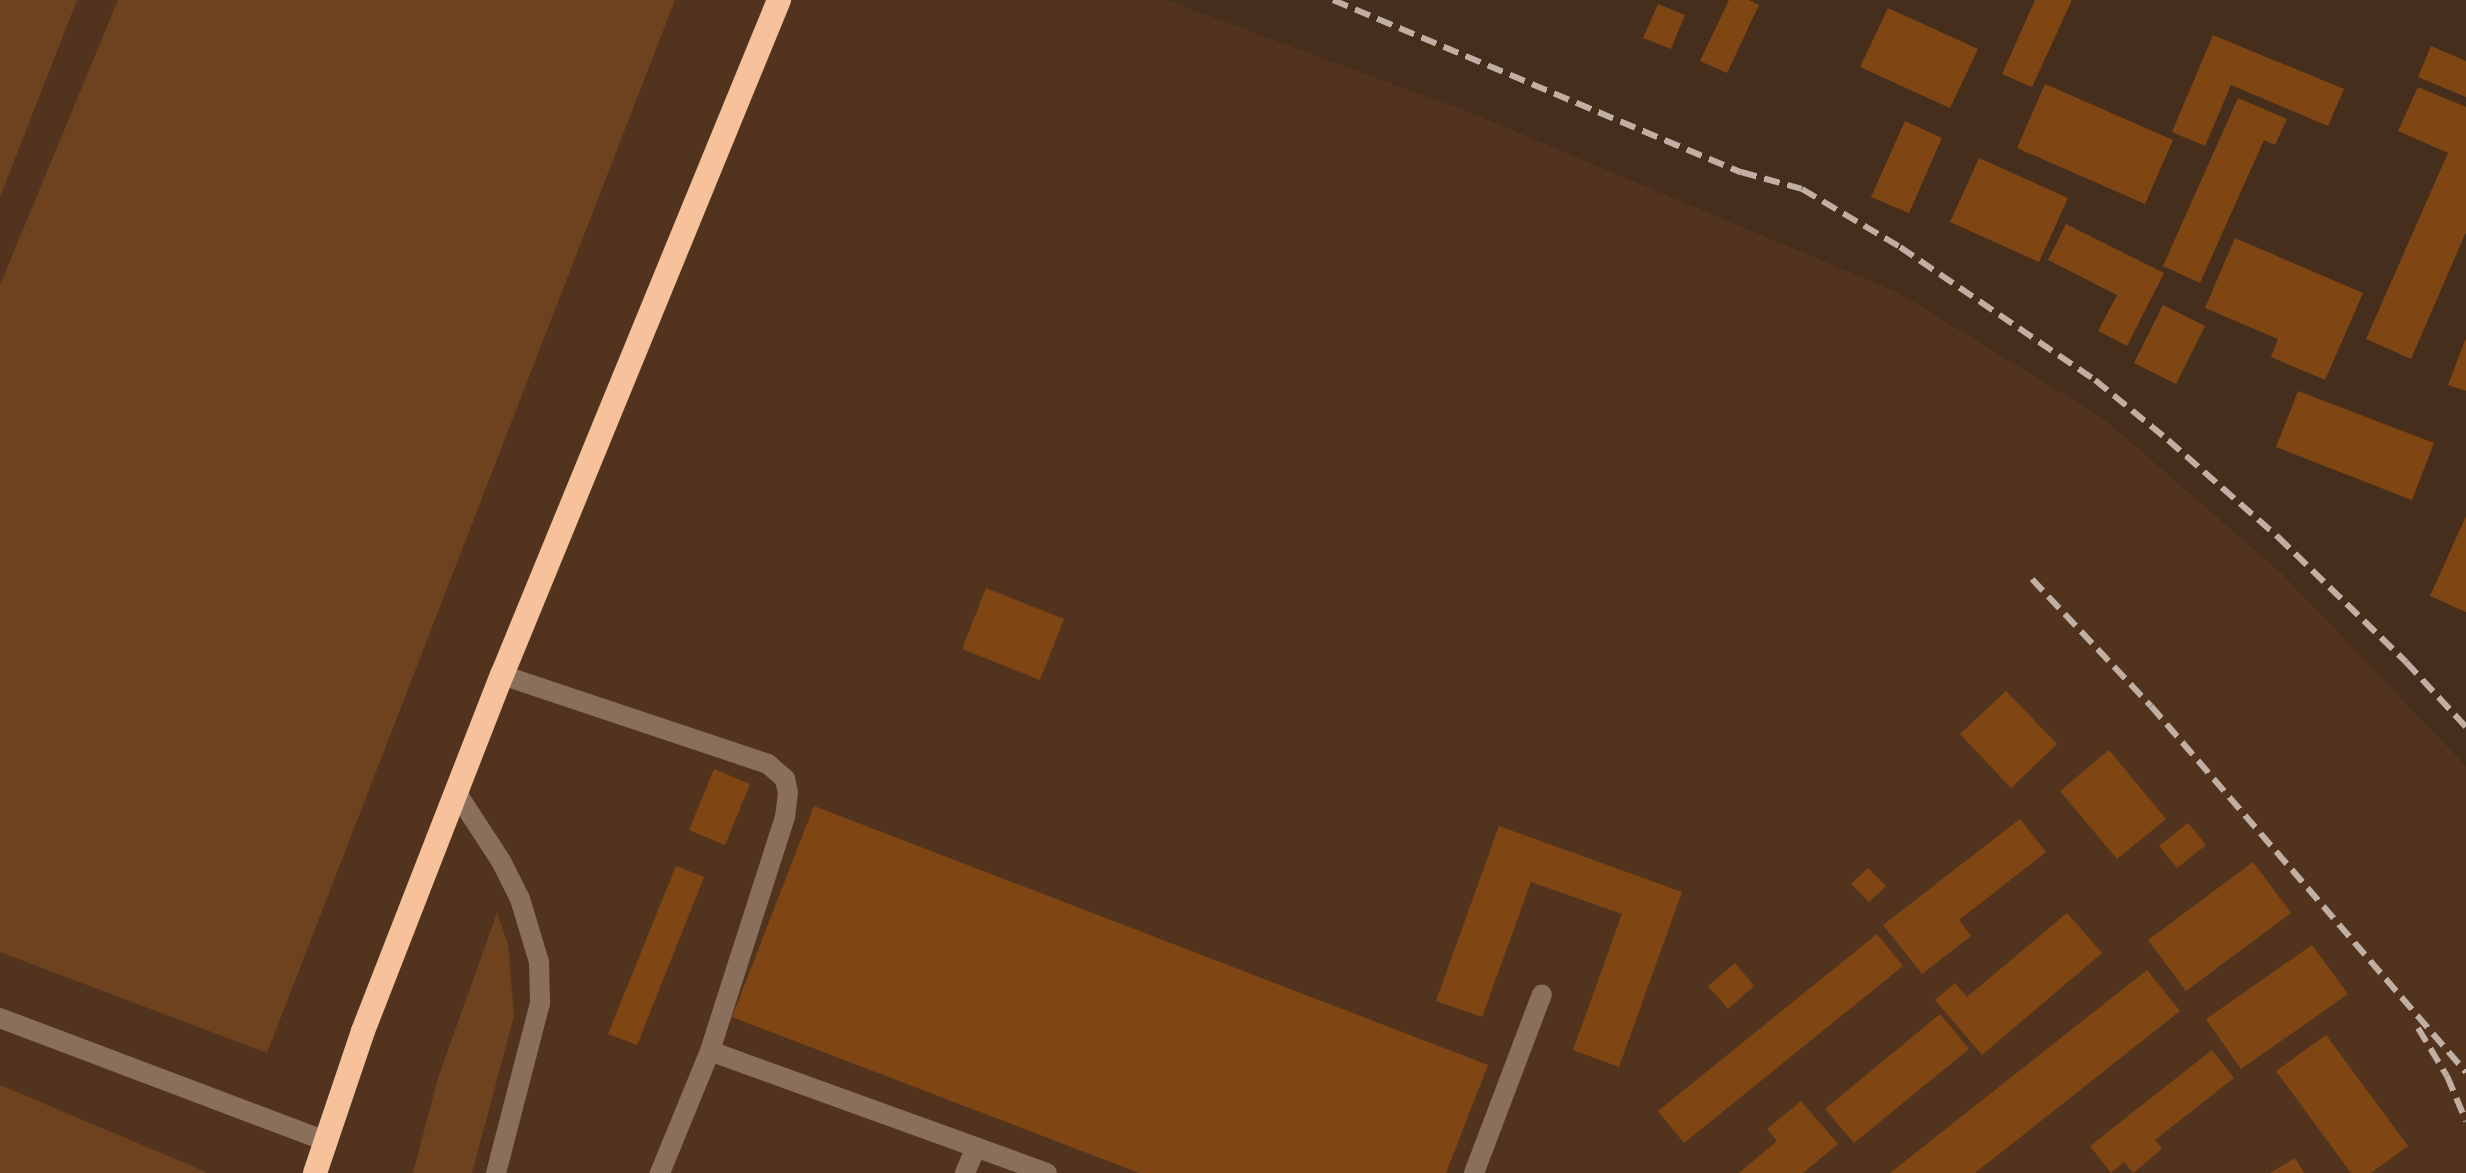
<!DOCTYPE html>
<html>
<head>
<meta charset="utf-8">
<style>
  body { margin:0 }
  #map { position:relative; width:2466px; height:1173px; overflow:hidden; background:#462e1d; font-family:Barlow,sans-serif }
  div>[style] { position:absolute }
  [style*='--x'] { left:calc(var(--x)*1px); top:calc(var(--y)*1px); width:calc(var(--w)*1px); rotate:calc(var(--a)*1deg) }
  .built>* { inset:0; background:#52341e }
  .green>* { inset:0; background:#6e421f }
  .building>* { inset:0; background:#7f4614 }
  .minor>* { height:20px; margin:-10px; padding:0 10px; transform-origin:10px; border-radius:10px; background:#8a6f5c }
  .highway>* { height:24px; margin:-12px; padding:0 12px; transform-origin:12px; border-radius:12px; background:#f6c19b }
  .rail>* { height:6px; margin-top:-3px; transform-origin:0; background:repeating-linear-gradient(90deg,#c0afa2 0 16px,transparent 0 24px) }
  span { translate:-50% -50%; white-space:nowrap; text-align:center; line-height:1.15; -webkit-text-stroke:6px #462e1d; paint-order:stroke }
</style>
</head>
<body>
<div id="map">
  <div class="built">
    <i style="clip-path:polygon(0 0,1166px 0,1476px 115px,1899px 293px,2104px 419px,2281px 573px,2466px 766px,2466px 1173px,0 1173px)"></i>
  </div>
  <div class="green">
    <i style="clip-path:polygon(0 0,77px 0,0 197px)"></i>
    <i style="clip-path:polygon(118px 0,675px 0,267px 1053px,0 952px,0 285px)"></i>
    <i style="clip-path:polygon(497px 913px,508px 944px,514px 1016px,472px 1173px,413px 1173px,438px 1078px)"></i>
    <i style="clip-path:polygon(0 1085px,199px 1169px,207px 1173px,0 1173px)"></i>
  </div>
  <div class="building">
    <i style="clip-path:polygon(1729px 0,1749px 0,1759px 5px,1727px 73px,1700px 61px)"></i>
    <i style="clip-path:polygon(2035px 0,2072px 0,2032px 87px,2002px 74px)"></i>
    <i style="clip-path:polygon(1658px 4px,1685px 15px,1671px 49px,1643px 38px)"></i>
    <i style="clip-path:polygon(1888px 8px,1978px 49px,1950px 108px,1860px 67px)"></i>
    <i style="clip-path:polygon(2213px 35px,2344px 89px,2328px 126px,2231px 85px,2205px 146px,2172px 132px)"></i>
    <i style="clip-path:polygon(2431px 46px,2466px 61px,2466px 97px,2418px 77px)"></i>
    <i style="clip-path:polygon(2045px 84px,2173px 140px,2145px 204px,2017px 148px)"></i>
    <i style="clip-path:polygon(2418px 87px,2466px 107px,2466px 232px,2411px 359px,2366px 339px,2448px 153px,2398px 131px)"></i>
    <i style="clip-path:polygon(2238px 98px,2287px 119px,2275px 145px,2264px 140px,2200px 283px,2163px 266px)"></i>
    <i style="clip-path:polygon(1905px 121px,1942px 138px,1909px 213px,1871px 197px)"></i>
    <i style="clip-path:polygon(1979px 158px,2068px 198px,2039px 262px,1950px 222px)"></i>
    <i style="clip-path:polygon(2066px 224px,2164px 273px,2127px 346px,2098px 331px,2117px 295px,2048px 260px)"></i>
    <i style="clip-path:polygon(2235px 238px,2363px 293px,2325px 380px,2271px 357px,2278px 339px,2205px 308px)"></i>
    <i style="clip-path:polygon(2163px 305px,2205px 326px,2176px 384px,2134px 363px)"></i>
    <i style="clip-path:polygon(2466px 338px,2466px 391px,2448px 385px)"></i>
    <i style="clip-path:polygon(2298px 391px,2434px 443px,2412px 500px,2276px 447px)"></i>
    <i style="clip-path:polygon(2466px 516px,2466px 612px,2430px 596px)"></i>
    <i style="clip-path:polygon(986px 588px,1064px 619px,1040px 680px,962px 649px)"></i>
    <i style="clip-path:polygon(2006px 691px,2057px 744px,2011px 788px,1960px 734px)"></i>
    <i style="clip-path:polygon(2109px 750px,2166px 819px,2117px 859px,2060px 791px)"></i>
    <i style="clip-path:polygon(714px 769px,750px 784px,725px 845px,689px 830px)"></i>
    <i style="clip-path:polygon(814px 806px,1488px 1065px,1446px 1173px,1139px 1173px,732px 1017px)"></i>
    <i style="clip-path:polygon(2020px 819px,2046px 852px,1959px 920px,1971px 936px,1922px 974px,1883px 925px)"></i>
    <i style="clip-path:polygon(2188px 823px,2206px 845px,2177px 868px,2159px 846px)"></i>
    <i style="clip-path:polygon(1499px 826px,1682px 892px,1619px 1067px,1573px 1050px,1622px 914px,1531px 882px,1482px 1017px,1436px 1001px)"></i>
    <i style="clip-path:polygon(2253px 862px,2291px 913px,2186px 991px,2148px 940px)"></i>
    <i style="clip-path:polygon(676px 866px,704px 877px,637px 1045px,608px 1034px)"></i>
    <i style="clip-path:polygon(1868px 868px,1886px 886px,1869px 902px,1851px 884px)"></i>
    <i style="clip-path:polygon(2067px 913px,2102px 953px,1982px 1055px,1935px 1000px,1955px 983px,1967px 997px)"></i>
    <i style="clip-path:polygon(1877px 934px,1903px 966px,1684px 1143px,1658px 1111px)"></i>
    <i style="clip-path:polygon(2312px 945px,2348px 994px,2241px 1069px,2206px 1019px)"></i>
    <i style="clip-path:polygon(1735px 963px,1754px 986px,1728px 1009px,1708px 986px)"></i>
    <i style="clip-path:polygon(2147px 970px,2180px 1011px,1975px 1173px,1890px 1173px)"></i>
    <i style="clip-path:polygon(1940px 1014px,1969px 1049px,1854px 1143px,1825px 1109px)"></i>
    <i style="clip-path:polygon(2326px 1035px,2408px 1146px,2371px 1173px,2351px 1173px,2276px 1071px)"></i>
    <i style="clip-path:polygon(2212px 1050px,2234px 1078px,2155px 1140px,2162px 1149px,2133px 1173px,2124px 1162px,2111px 1173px,2090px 1146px)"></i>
    <i style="clip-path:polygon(1801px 1101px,1838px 1144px,1803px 1173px,1739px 1173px,1777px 1141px,1767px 1129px)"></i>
    <i style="clip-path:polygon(2295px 1158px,2304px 1173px,2270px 1173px)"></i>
  </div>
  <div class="minor">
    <i style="--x:502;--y:675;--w:280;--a:18.5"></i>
    <i style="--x:768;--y:764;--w:23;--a:41"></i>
    <i style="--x:785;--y:779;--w:14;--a:78"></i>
    <i style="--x:788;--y:793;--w:24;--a:97"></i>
    <i style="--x:785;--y:817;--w:246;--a:107.8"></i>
    <i style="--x:710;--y:1051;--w:132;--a:112.3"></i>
    <i style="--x:456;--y:792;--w:82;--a:56.9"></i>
    <i style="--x:501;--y:861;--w:42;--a:63.4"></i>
    <i style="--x:520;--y:899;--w:66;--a:73.2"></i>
    <i style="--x:539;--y:962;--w:41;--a:88.6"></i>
    <i style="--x:540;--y:1003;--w:176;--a:104.5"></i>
    <i style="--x:0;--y:1018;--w:345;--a:20.7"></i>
    <i style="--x:710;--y:1051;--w:358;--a:19.9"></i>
    <i style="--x:965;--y:1173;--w:28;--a:-67"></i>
    <i style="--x:1474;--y:1173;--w:191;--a:-69.2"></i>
  </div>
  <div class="highway">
    <i style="--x:315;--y:1173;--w:150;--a:-71.3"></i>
    <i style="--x:363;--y:1031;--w:382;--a:-68.7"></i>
    <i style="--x:502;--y:675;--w:730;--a:-67.69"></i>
  </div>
  <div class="rail">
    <i style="--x:1333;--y:0;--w:443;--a:22.9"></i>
    <i style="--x:1741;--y:172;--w:63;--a:15.6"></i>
    <i style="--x:1802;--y:189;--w:114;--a:30.6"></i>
    <i style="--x:1900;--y:247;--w:236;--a:34.3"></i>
    <i style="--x:2095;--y:380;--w:94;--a:39.4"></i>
    <i style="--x:2168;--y:440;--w:147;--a:41.4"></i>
    <i style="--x:2278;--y:537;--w:179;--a:44.3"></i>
    <i style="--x:2406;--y:662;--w:88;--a:47.3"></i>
    <i style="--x:2032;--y:579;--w:174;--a:46.9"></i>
    <i style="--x:2151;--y:706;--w:483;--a:49.3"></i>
    <i style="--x:2418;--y:1028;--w:56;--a:58.9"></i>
    <i style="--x:2447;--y:1076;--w:49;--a:67.1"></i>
  </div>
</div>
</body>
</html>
